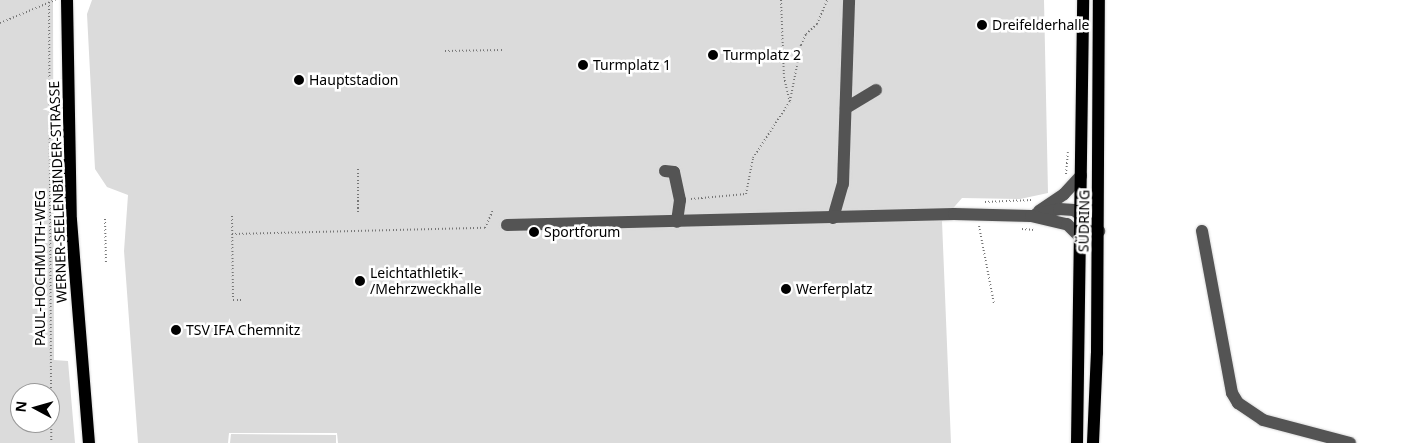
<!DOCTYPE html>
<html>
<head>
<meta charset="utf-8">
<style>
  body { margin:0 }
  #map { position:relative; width:1402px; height:443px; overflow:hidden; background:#fff; font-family:"Noto Sans",sans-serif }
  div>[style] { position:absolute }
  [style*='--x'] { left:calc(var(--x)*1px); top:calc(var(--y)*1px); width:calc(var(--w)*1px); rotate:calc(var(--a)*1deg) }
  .green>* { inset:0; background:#dbdbdb }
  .path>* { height:2px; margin-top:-1px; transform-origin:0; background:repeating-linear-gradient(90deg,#767676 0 1px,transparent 0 3.5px) }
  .roads { filter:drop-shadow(0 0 1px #dbdbdb) drop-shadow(0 0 1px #dbdbdb) }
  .minor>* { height:12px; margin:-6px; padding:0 6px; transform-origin:6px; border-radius:6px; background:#545454 }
  .major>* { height:12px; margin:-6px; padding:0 6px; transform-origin:6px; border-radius:6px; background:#000 }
  .dots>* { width:14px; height:14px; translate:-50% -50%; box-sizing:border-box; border:2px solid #fff; border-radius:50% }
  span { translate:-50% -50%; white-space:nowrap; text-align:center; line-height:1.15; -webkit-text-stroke:5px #fff; paint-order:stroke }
  .poi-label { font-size:14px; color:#000 }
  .left { translate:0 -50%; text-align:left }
  .street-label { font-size:14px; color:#000 }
  .north { position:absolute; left:10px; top:383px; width:50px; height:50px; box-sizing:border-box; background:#fff; border:1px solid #999; border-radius:50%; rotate:276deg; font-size:14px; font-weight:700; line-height:20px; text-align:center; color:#000 }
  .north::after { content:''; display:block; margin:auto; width:18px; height:22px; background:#000; clip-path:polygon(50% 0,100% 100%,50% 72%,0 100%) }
</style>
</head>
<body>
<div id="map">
  <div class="green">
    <i style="clip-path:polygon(evenodd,0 0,53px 0,54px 360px,68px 361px,75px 443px,0 443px,0 0,20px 393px,50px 393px,50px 423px,20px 423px,20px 393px)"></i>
    <i style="clip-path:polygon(92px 0,1044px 0,1048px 193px,1020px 199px,962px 198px,942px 221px,951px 443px,338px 443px,337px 433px,229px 433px,228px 443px,138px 443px,124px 251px,128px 195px,107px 187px,95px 169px,87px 14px)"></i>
    <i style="clip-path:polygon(231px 434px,336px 435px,336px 443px,230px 443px)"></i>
  </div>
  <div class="path">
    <i style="--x:781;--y:0;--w:77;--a:87.8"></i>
    <i style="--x:784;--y:77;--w:23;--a:77"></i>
    <i style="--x:49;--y:2;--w:441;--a:89.7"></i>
    <i style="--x:0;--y:23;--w:60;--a:-22.7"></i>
    <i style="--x:445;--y:51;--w:58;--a:-1"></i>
    <i style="--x:358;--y:169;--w:44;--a:90"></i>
    <i style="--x:1066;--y:174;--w:22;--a:-85"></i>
    <i style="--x:691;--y:199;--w:55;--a:-5.2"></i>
    <i style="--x:746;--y:194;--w:37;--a:-79"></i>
    <i style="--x:753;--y:158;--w:68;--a:-57"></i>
    <i style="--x:790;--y:101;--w:57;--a:-78.9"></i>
    <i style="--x:801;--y:45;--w:12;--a:-66"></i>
    <i style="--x:806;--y:34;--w:15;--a:-42"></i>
    <i style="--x:817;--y:24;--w:26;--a:-67"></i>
    <i style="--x:985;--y:202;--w:47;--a:-2.4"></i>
    <i style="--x:232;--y:216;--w:84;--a:89.3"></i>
    <i style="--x:233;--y:300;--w:11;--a:0"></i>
    <i style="--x:105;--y:219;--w:45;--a:88.7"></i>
    <i style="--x:979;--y:226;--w:79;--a:79.1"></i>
    <i style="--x:1022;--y:229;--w:13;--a:4"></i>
    <i style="--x:232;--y:234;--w:253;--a:-1.4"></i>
    <i style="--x:485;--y:228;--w:20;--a:-66"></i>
  </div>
  <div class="roads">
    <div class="minor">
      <i style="--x:846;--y:108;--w:35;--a:-31"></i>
      <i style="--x:665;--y:171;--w:9;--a:6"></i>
      <i style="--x:674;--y:172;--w:29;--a:78"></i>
      <i style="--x:680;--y:200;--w:22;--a:98"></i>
      <i style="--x:1039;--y:211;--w:30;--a:-34"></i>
      <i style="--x:1064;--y:194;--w:25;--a:-47"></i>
      <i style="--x:1036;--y:214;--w:24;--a:-12"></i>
      <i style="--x:1059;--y:209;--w:15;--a:4"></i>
      <i style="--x:1074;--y:210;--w:33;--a:40"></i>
      <i style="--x:833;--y:218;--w:35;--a:-74"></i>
      <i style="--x:843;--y:184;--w:184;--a:-88.1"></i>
      <i style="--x:507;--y:225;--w:447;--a:-1.4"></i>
      <i style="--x:954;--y:214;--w:77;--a:1.5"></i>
      <i style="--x:1031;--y:216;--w:37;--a:13"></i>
      <i style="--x:1067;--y:224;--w:18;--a:45"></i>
      <i style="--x:1202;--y:231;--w:165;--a:79.5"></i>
      <i style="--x:1232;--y:393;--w:12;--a:59"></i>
      <i style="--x:1238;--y:403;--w:30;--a:34"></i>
      <i style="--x:1263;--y:420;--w:90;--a:14.8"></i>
    </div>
    <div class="major">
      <i style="--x:67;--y:0;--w:220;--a:89"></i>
      <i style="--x:71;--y:220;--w:224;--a:85.4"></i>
      <i style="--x:1077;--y:443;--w:443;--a:-89.2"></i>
      <i style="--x:1093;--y:443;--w:90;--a:-87.5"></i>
      <i style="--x:1097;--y:353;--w:353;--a:-89.7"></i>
    </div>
  </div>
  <div class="dots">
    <i style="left:982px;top:25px;background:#000"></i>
    <i style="left:713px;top:55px;background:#000"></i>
    <i style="left:583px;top:65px;background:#000"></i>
    <i style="left:299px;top:80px;background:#000"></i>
    <i style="left:534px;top:232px;background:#000"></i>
    <i style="left:360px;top:281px;background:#000"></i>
    <i style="left:786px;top:289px;background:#000"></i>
    <i style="left:176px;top:330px;background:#000"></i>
  </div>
  <div class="poi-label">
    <span class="left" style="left:992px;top:25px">Dreifelderhalle</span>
    <span class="left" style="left:723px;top:55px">Turmplatz 2</span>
    <span class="left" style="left:593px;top:65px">Turmplatz 1</span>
    <span class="left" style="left:309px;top:80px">Hauptstadion</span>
    <span class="left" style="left:544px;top:232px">Sportforum</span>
    <span class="left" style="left:370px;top:281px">Leichtathletik-<br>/Mehrzweckhalle</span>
    <span class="left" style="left:796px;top:289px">Werferplatz</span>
    <span class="left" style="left:186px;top:330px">TSV IFA Chemnitz</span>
  </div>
  <div class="street-label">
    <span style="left:58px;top:192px;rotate:-92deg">WERNER-SEELENBINDER-STRASSE</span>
    <span style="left:1084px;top:221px;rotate:-89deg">SÜDRING</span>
    <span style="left:40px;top:268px;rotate:-90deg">PAUL-HOCHMUTH-WEG</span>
  </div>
  <div class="north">N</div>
</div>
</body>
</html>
